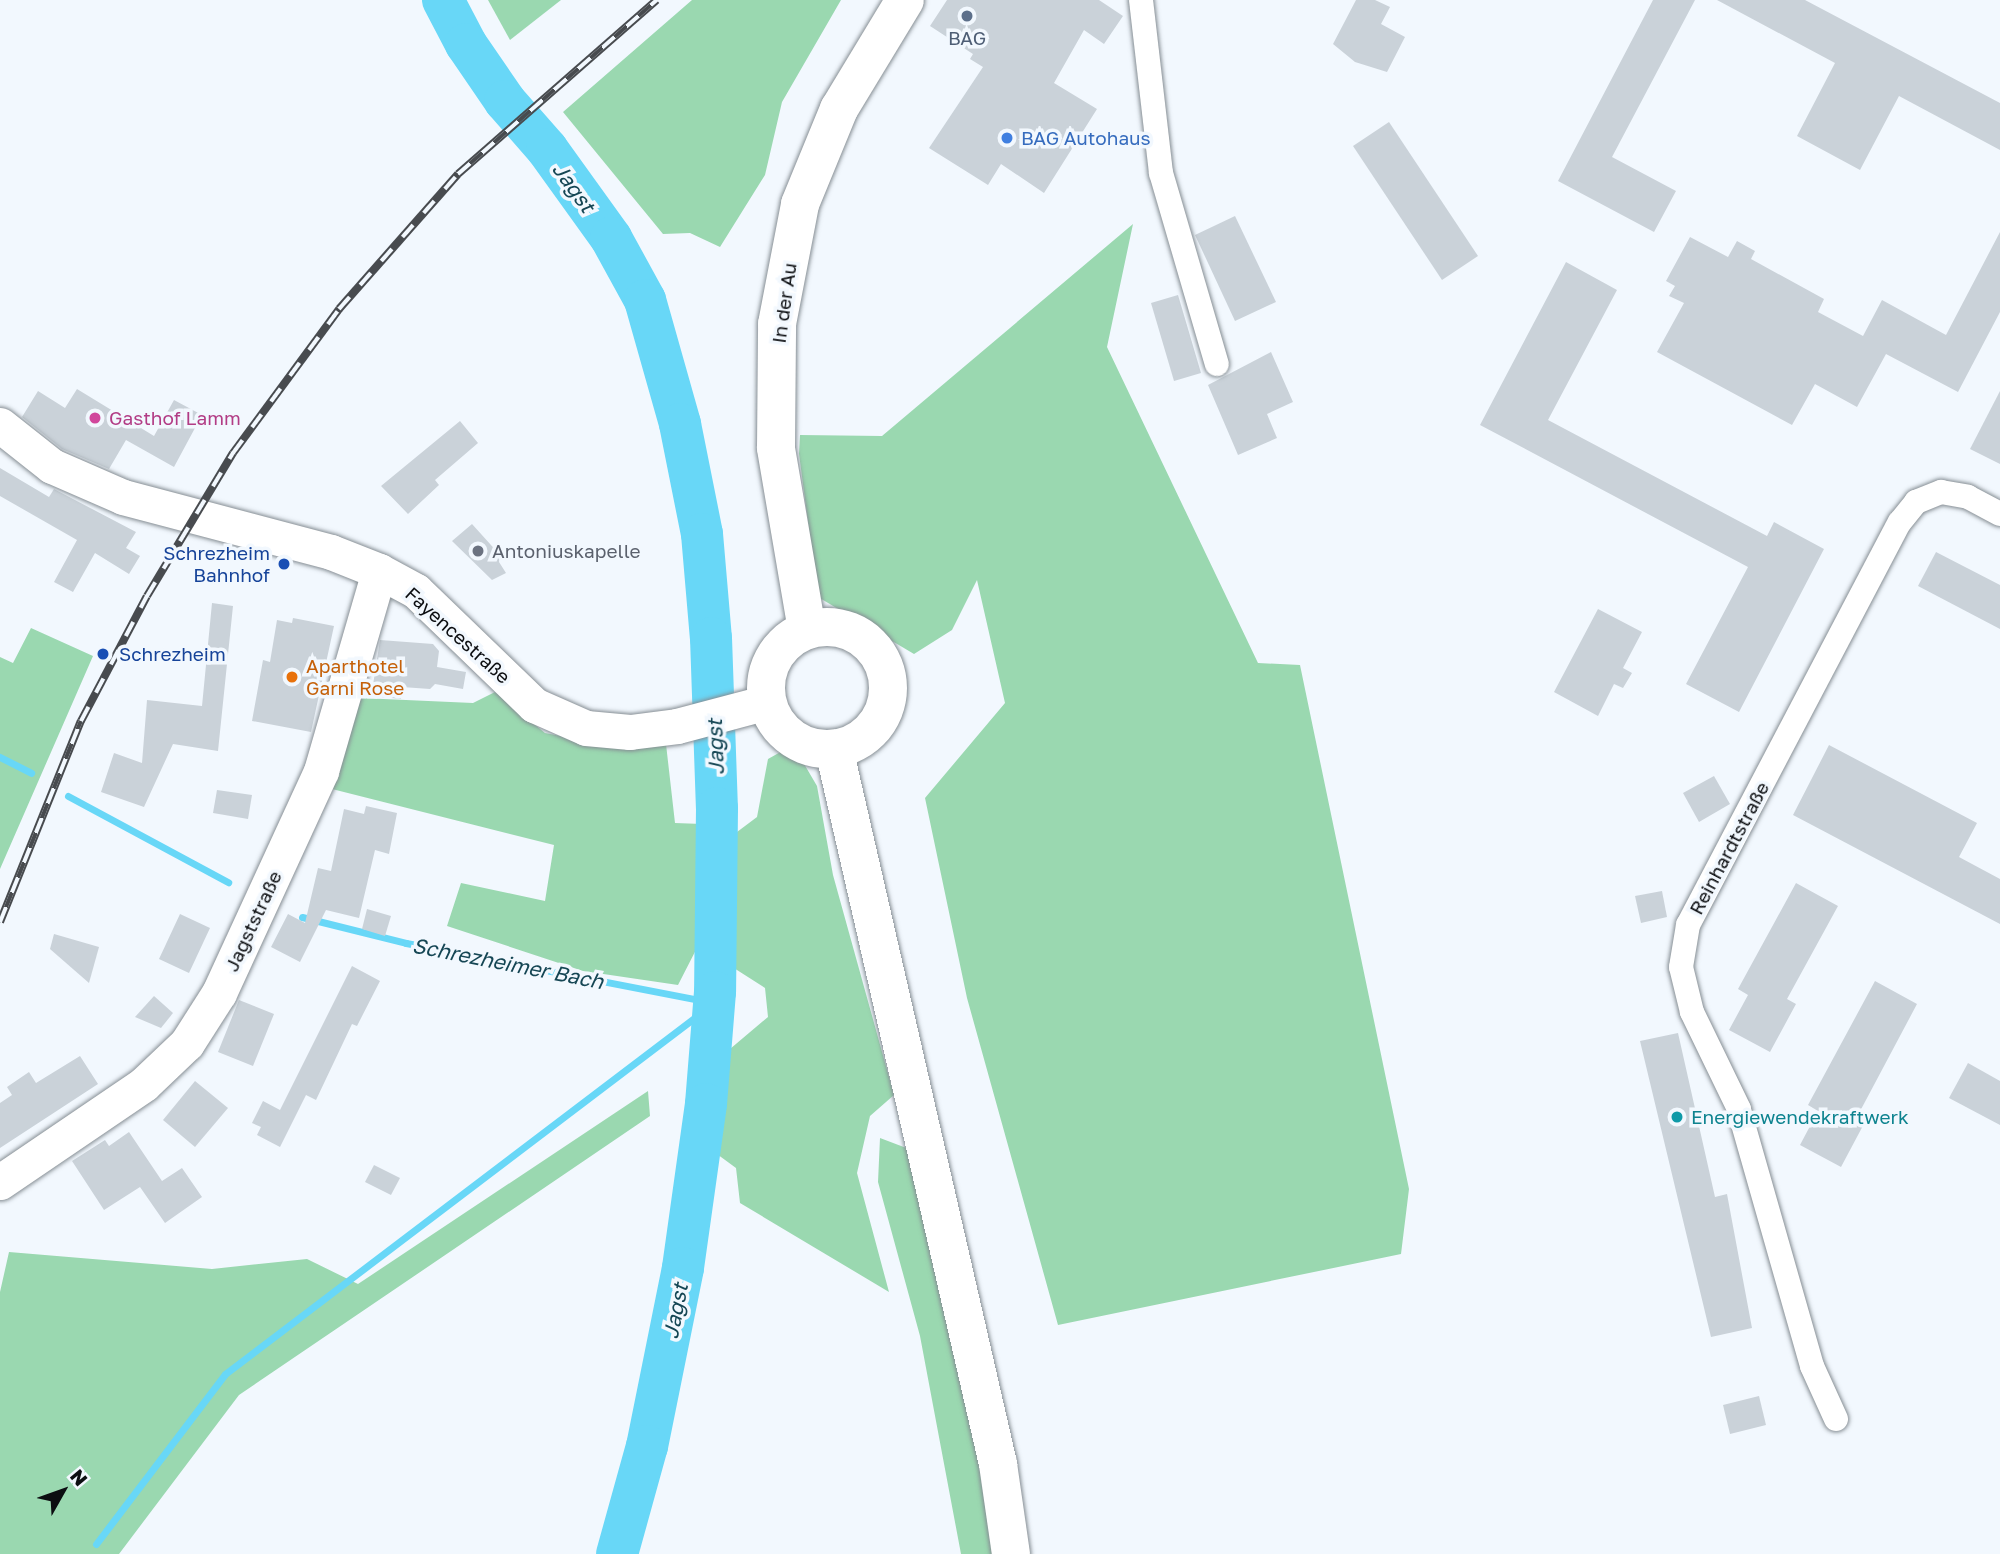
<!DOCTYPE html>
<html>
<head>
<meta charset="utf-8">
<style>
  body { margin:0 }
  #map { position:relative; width:2000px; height:1554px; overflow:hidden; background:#f2f8fe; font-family:"Golos Text",sans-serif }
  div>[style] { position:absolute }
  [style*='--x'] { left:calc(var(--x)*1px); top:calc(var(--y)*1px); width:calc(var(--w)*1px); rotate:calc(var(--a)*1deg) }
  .green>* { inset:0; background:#9ad8b0 }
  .stream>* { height:7px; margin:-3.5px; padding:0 3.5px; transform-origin:3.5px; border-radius:3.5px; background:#68d7f7 }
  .river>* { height:42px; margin:-21px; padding:0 21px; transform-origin:21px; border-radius:21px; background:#68d7f7 }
  .building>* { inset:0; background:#cad2d9 }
  .roads { filter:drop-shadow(0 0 2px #868e94) drop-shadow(0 0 2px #868e94) }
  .street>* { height:24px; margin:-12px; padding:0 12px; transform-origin:12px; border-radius:12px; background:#fff }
  .secondary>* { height:35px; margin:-17.5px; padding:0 17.5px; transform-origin:17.5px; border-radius:17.5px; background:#fff }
  .primary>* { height:38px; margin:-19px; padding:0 19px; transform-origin:19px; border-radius:19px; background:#fff }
  .primary>.ring { margin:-19px; padding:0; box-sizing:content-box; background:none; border:38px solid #fff; border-radius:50% }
  .rail>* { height:8px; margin-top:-4px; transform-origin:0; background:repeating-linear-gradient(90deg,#f2f8fe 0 16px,#484b4f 0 32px); box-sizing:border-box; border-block:2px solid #484b4f }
  .dots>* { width:19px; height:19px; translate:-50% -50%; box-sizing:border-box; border:4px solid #f2f8fe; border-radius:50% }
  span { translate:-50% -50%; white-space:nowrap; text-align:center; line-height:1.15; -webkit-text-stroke:7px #f2f8fe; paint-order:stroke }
  .service-label { font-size:19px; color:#4e5e75 }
  .shop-label { font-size:19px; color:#366cbe }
  .left { translate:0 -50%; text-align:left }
  .street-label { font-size:19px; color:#0c0e11 }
  .hotel-label { font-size:19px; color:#b23c85 }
  .worship-label { font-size:19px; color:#5b616d }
  .transit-label { font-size:19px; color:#164399 }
  .right { translate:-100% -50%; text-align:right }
  .food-label { font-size:19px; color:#c56008 }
  .culture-label { font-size:19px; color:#0d838f }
  .water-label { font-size:21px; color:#154654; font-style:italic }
  .north { position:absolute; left:28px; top:1456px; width:70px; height:70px; -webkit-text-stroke:5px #f2f8fe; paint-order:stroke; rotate:50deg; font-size:19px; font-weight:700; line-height:28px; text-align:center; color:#0c0e11 }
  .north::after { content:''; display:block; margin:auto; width:24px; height:32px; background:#0c0e11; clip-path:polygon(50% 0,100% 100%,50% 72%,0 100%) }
</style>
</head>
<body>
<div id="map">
  <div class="green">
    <i style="clip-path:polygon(488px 0,561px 0,510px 40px)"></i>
    <i style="clip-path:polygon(692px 0,841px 0,782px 102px,765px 175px,720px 247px,690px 233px,663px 234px,563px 112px)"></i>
    <i style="clip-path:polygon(1133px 224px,1107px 347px,1258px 663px,1300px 665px,1409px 1189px,1401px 1254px,1058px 1325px,967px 998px,925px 798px,1005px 703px,977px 580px,952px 630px,914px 654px,818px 597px,799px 454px,800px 435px,882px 436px)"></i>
    <i style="clip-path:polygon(31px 628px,93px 656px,0 869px,0 657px,13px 663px)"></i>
    <i style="clip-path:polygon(495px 692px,545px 733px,608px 745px,666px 744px,675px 823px,702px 824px,700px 942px,678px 985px,583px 971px,447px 926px,461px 883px,545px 901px,554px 845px,332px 789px,361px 698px,473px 703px)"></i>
    <i style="clip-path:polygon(793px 745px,817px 786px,833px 875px,894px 1095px,870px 1116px,857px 1173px,889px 1292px,740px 1203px,736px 1168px,706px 1146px,730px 1049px,768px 1017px,765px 988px,726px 963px,737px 832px,757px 817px,768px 759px)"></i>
    <i style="clip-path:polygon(648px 1091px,650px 1116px,239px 1395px,119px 1554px,0 1554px,0 1292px,9px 1252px,212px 1269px,307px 1259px,358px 1284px)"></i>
    <i style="clip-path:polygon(880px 1138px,909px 1149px,967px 1387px,994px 1554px,961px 1554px,920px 1336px,878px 1182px)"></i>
  </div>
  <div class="stream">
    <i style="--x:0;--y:757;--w:35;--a:27"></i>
    <i style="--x:68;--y:796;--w:182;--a:28.3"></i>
    <i style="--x:302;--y:917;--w:107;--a:14"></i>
    <i style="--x:406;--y:943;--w:314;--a:11"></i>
    <i style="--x:96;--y:1544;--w:213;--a:-52.8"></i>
    <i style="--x:225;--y:1374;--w:614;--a:-37.19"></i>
  </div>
  <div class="river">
    <i style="--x:443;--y:0;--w:50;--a:62.4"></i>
    <i style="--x:466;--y:44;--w:69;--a:55.6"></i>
    <i style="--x:505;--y:101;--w:64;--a:48.8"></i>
    <i style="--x:547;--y:149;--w:110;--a:54.3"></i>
    <i style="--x:611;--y:238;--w:71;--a:61.3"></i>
    <i style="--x:645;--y:300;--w:129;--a:74.2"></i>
    <i style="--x:680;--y:424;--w:112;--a:78.7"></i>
    <i style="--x:702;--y:534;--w:104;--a:85.1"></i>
    <i style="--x:711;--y:638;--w:170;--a:88"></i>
    <i style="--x:717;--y:808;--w:184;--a:90.6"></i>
    <i style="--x:715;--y:992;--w:112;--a:94.6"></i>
    <i style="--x:706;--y:1104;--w:166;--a:98"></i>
    <i style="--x:683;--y:1268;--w:182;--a:101.4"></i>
    <i style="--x:647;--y:1446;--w:112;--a:105.5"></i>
  </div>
  <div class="building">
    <i style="clip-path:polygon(947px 0,1099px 0,1123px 16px,1104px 44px,1084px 30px,1054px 83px,1097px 109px,1044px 193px,1001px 164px,988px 185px,929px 148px,983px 67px,970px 59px,973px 54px,930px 26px)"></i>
    <i style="clip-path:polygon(1356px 0,1375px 0,1390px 7px,1381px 24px,1405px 37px,1387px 72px,1355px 62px,1333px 44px)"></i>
    <i style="clip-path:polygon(1653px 0,1695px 0,1612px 157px,1676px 191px,1654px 232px,1558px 181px)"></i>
    <i style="clip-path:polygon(1717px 0,1805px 0,2000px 103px,2000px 150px,1899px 96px,1860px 170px,1797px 136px,1835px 63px)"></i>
    <i style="clip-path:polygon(1389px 122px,1478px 256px,1442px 280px,1353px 146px)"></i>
    <i style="clip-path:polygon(1235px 216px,1276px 302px,1235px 321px,1195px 235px)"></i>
    <i style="clip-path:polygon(2000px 232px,2000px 312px,1958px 392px,1886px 354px,1857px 407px,1815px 384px,1792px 425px,1657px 352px,1684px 303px,1669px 296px,1675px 286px,1666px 281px,1690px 237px,1728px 257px,1737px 241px,1755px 251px,1751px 259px,1824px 299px,1818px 312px,1863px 336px,1882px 300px,1946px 335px)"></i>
    <i style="clip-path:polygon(1566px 262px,1617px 290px,1548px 420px,1767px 536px,1774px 522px,1824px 549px,1739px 712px,1686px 684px,1748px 567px,1480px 425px)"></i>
    <i style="clip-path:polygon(1178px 295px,1201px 373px,1174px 381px,1151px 303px)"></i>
    <i style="clip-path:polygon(1271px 352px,1293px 402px,1267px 414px,1277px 438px,1238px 455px,1208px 385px)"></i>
    <i style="clip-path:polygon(77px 389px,154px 436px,174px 400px,202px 415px,174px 467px,126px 440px,109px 469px,62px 449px,22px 417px,38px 391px,65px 408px)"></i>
    <i style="clip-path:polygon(2000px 391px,2000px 464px,1970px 449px)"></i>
    <i style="clip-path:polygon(460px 421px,478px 443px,435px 480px,439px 485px,408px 514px,381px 486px)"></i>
    <i style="clip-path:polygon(0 468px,49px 497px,54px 489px,136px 532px,126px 548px,140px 556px,129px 574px,95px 553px,73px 592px,54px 582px,77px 540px,0 496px)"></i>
    <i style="clip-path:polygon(472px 524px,500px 555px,499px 562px,506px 573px,492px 580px,452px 541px)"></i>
    <i style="clip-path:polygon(1936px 552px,2000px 585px,2000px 629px,1918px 586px)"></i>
    <i style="clip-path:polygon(212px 603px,233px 606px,218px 751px,173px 744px,144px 807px,101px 792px,114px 753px,142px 763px,147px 700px,202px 706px)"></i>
    <i style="clip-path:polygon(1598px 609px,1642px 632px,1623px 668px,1632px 673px,1623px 688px,1614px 684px,1598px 716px,1554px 692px)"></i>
    <i style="clip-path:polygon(293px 618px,334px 626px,311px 732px,252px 721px,263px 660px,270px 662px,277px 620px,292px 623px)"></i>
    <i style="clip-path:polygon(380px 640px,433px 644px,439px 651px,437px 667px,466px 672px,463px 689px,435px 684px,430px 689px,402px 687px,401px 699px,381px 697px,382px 686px,373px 685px)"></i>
    <i style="clip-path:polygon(1829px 745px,1977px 823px,1959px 857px,2000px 879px,2000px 924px,1793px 815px)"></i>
    <i style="clip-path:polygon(1714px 776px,1730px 804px,1699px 822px,1683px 793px)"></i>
    <i style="clip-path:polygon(217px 790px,252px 795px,248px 819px,213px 813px)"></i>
    <i style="clip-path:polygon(366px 806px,397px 813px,389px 854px,375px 850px,359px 918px,326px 910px,300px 962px,271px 947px,288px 914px,305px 923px,318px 868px,331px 871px,344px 809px,364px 814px)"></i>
    <i style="clip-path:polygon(1796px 883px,1838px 906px,1787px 999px,1796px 1004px,1770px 1052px,1729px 1030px,1748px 995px,1738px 989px)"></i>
    <i style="clip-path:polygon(1662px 891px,1667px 917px,1641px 923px,1635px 896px)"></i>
    <i style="clip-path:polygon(367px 909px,391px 916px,385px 936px,362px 929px)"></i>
    <i style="clip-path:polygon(180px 914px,210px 928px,189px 973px,159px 959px)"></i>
    <i style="clip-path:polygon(54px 934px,99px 947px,89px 983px,50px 949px)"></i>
    <i style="clip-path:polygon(352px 966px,380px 981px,357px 1026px,352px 1024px,316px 1100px,306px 1095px,280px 1147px,257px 1135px,261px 1127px,252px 1123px,263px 1101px,280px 1110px)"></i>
    <i style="clip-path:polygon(1875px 981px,1917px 1004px,1858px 1115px,1866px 1120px,1841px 1167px,1800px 1145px,1818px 1111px,1808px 1105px)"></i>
    <i style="clip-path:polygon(154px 996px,173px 1013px,161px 1028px,135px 1017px)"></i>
    <i style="clip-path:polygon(239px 1000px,274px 1014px,253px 1066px,218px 1052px)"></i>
    <i style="clip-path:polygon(1678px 1033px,1715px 1197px,1727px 1194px,1752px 1328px,1711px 1337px,1640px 1041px)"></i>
    <i style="clip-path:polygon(80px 1056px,98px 1084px,0 1148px,0 1103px,12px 1095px,7px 1087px,29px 1072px,36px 1083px)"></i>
    <i style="clip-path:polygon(1968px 1063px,2000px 1081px,2000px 1125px,1949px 1098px)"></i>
    <i style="clip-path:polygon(195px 1081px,228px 1108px,195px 1147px,163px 1120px)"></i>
    <i style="clip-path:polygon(129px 1132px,162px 1181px,182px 1168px,202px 1197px,165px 1223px,140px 1187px,104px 1210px,72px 1161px,105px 1140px,109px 1146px)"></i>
    <i style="clip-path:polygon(374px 1165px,400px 1178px,391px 1195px,365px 1182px)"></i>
    <i style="clip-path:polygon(1759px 1396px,1766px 1425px,1730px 1434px,1723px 1405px)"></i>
  </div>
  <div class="roads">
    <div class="street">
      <i style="--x:1141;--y:0;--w:174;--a:83.4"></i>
      <i style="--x:1161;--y:173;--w:199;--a:73.7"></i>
      <i style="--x:1836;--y:1419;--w:58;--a:-114.4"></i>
      <i style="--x:1812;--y:1366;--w:267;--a:-105.9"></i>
      <i style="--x:1739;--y:1109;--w:108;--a:-115.9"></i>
      <i style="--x:1692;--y:1012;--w:46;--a:-103.7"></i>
      <i style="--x:1681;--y:967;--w:43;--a:-80.5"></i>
      <i style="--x:1688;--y:925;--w:455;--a:-62.3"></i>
      <i style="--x:1900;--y:522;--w:26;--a:-51"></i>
      <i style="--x:1916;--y:502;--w:27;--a:-22"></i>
      <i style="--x:1941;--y:492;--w:27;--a:10"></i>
      <i style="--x:1968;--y:497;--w:36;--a:28"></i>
    </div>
    <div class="secondary">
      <i style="--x:0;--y:425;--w:66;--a:38.3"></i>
      <i style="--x:52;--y:466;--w:77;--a:23.6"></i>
      <i style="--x:123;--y:497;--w:215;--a:14.8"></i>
      <i style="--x:331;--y:552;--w:52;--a:21.6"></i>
      <i style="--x:379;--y:571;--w:42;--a:28.4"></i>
      <i style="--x:416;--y:591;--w:164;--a:44"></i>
      <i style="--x:534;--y:705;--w:57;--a:23.9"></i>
      <i style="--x:586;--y:728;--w:44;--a:5.2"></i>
      <i style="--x:630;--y:732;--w:47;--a:-7.3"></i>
      <i style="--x:677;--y:726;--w:93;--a:-14.9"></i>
      <i style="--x:0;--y:1182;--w:174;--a:-34.2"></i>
      <i style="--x:144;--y:1084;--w:59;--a:-43.6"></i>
      <i style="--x:187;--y:1043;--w:59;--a:-57.4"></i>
      <i style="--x:219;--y:993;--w:244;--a:-65.3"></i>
      <i style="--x:321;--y:771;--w:208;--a:-73.8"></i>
    </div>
    <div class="primary">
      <i class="ring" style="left:766px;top:627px;width:84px;height:84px"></i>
      <i style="--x:807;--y:630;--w:185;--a:-99.7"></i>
      <i style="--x:776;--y:448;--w:124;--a:-89.5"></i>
      <i style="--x:777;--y:324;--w:122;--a:-79.1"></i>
      <i style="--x:800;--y:204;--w:103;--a:-67.7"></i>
      <i style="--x:839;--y:109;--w:127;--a:-58.8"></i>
      <i style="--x:834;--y:749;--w:734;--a:77.08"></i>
      <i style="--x:998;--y:1464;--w:91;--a:81.8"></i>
    </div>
  </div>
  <div class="rail">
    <i style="--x:0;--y:922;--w:217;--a:-68.1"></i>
    <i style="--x:81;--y:721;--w:141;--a:-62.2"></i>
    <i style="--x:147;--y:596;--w:167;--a:-59"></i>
    <i style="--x:233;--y:453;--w:179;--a:-53.6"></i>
    <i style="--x:339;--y:309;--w:180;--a:-48.6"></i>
    <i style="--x:458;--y:174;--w:264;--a:-41.2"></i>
  </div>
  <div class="dots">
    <i style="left:967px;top:16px;background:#5c6f8a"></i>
    <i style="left:1007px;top:138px;background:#3f7fe0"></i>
    <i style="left:95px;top:418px;background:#d1479c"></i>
    <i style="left:478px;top:551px;background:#6b7280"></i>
    <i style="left:284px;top:564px;background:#1a4fb4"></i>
    <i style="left:103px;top:654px;background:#1a4fb4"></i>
    <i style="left:292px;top:677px;background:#e8710a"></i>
    <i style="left:1677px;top:1117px;background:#0f9aa8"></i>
  </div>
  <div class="service-label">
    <span style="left:967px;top:38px">BAG</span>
  </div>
  <div class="shop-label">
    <span class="left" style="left:1021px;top:138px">BAG Autohaus</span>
  </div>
  <div class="street-label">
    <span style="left:784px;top:303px;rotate:-82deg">In der Au</span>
    <span style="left:458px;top:635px;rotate:42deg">Fayencestraße</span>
    <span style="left:1729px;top:848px;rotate:-62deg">Reinhardtstraße</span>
    <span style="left:253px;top:921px;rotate:-65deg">Jagststraße</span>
  </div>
  <div class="hotel-label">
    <span class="left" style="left:109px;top:418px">Gasthof Lamm</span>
  </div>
  <div class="worship-label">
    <span class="left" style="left:492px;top:551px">Antoniuskapelle</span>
  </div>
  <div class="transit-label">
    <span class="right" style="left:270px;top:564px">Schrezheim<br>Bahnhof</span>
    <span class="left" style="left:119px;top:654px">Schrezheim</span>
  </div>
  <div class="food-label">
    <span class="left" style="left:306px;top:677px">Aparthotel<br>Garni Rose</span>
  </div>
  <div class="culture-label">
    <span class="left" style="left:1691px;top:1117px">Energiewendekraftwerk</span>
  </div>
  <div class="water-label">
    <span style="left:574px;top:187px;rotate:54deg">Jagst</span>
    <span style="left:715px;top:747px;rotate:-92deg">Jagst</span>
    <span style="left:508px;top:963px;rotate:11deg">Schrezheimer Bach</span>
    <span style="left:675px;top:1311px;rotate:-79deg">Jagst</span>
  </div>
  <div class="north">N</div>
</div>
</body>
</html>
